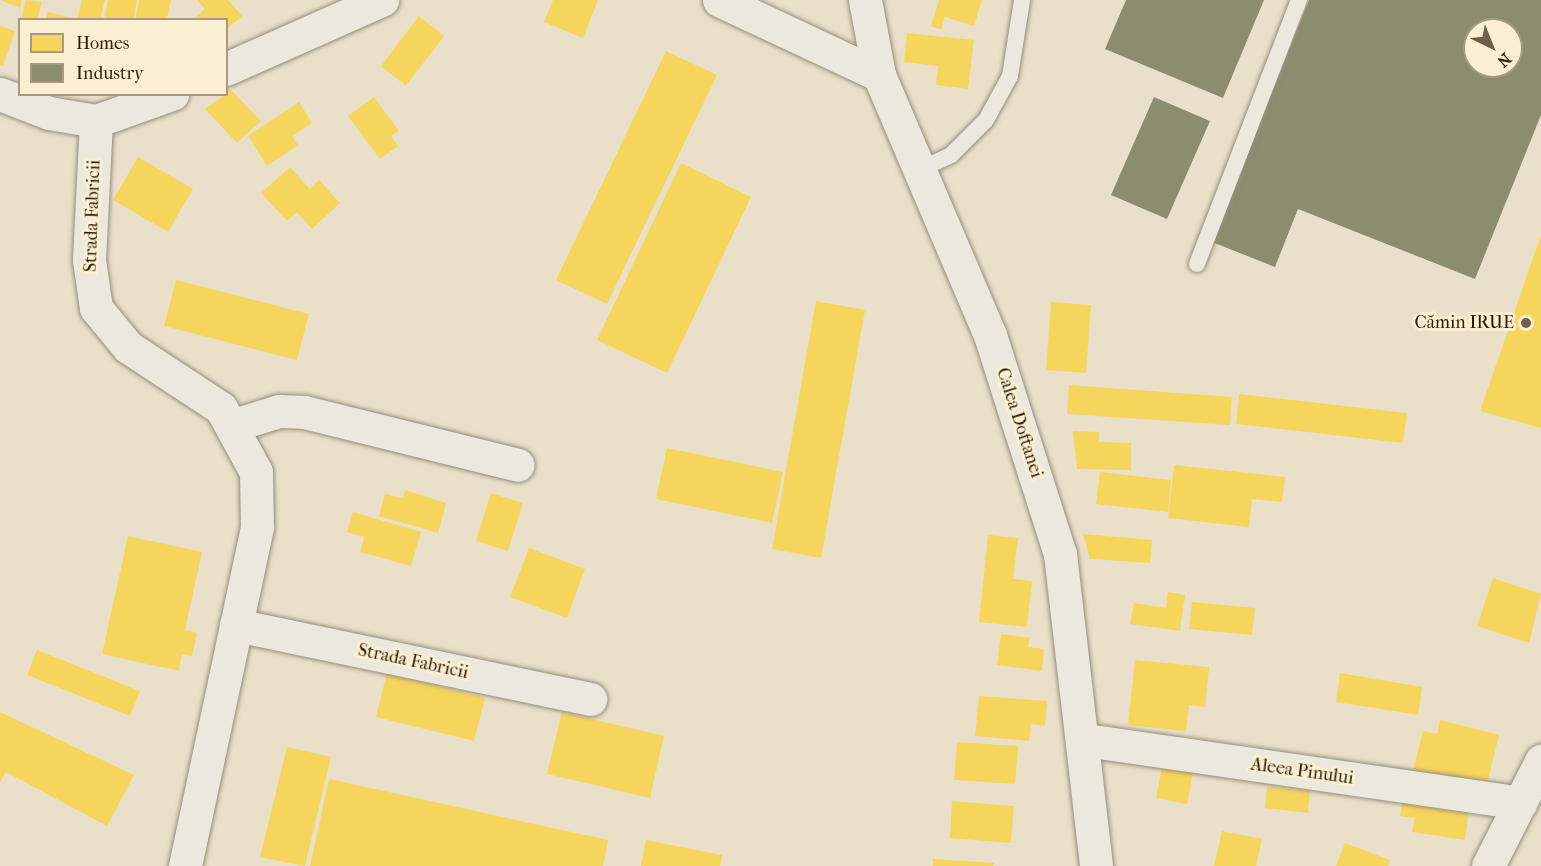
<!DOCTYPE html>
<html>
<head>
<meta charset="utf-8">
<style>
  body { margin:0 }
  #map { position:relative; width:1541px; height:866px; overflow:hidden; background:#eae0ca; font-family:"IM FELL French Canon",serif }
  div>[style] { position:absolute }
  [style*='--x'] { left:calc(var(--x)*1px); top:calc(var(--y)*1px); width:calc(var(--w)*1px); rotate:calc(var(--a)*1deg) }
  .homes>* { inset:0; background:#f6d55c }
  .industry>* { inset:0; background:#8c8c6e }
  .roads { filter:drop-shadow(0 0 2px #958e7e) drop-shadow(0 0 2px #958e7e) }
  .service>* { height:16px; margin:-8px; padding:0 8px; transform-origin:8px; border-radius:8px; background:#ede8dd }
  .minor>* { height:33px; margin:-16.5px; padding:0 16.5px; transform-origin:16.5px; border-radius:16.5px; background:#ede8dd }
  .secondary>* { height:33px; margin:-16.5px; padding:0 16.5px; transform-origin:16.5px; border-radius:16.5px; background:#ede8dd }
  .dots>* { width:16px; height:16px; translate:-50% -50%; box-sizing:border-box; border:3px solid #faeed3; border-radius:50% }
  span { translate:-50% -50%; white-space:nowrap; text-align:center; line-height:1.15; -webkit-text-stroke:6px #faeed3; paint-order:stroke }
  .street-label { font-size:18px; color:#2c1a03 }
  .poi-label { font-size:18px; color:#2c1a03 }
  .right { translate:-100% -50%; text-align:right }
  .legend { position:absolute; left:18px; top:18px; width:210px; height:78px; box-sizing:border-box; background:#faeed3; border:2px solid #a89980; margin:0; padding:8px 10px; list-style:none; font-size:18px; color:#2c1a03 }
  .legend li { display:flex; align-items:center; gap:12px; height:30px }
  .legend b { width:30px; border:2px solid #a89980 }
  .north { position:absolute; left:1463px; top:18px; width:60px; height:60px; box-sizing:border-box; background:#faeed3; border:2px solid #a89980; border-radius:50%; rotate:137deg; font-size:16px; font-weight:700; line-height:24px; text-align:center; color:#2c1a03 }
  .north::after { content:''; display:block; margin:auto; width:21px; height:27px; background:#6e5f49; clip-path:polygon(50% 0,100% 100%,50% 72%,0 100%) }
</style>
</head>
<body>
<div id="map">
  <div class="homes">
    <i style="clip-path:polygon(0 0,22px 0,20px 8px)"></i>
    <i style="clip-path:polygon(26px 0,42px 2px,37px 20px,21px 20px)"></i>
    <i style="clip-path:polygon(82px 0,105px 0,100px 20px,77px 20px)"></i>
    <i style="clip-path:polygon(108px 0,137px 0,133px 20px,104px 20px)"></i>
    <i style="clip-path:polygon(139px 0,171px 0,167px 18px,135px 20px)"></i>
    <i style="clip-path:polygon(197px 0,228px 0,242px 16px,226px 30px,226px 20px,193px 20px,205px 9px)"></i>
    <i style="clip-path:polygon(553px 0,598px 0,583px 38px,544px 22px)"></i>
    <i style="clip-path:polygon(939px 0,982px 0,974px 26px,945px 17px,941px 30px,931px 26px)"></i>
    <i style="clip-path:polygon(48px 12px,76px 19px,76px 20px,46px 20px)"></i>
    <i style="clip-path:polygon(419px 16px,444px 36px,406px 86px,381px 66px)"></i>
    <i style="clip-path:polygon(0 26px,15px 31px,3px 66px,0 65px)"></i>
    <i style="clip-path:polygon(907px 33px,974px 40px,968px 89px,936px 85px,938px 66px,904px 62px)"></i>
    <i style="clip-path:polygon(666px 51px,717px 75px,607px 304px,556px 280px)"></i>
    <i style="clip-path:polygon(228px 87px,261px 121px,237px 143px,205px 109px,226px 94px)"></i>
    <i style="clip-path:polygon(374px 97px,399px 131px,391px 136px,398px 146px,380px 159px,348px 116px)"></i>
    <i style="clip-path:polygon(299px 102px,312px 123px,292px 136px,298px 145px,267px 166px,248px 136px)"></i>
    <i style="clip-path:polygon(138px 157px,193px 189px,168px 232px,113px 200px)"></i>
    <i style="clip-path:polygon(681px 163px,751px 197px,667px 373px,597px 340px)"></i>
    <i style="clip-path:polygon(290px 167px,310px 189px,319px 180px,340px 203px,312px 229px,297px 212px,287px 221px,261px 193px)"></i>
    <i style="clip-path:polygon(1541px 235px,1541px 428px,1480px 411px)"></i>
    <i style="clip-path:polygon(176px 280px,309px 314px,297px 360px,164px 326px)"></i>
    <i style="clip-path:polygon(816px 301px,865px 310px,821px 558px,772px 549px)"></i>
    <i style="clip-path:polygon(1051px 302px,1091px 305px,1086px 373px,1046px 370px)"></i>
    <i style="clip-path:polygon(1069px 385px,1232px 397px,1230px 425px,1067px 414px)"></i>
    <i style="clip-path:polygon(1239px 394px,1407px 413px,1403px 443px,1236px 424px)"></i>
    <i style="clip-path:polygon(1073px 431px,1099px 432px,1099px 442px,1131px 443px,1131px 470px,1077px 469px)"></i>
    <i style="clip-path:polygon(667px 448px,783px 472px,772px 523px,656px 499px)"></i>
    <i style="clip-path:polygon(1174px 465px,1285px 477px,1282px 502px,1252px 499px,1249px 527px,1168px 518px)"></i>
    <i style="clip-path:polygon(1100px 472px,1171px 480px,1168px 512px,1096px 504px)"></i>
    <i style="clip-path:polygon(405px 490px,446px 503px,438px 533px,379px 516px,385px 494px,403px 498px)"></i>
    <i style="clip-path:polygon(491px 493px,523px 503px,508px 551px,476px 541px)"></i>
    <i style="clip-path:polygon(353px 512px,421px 532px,411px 566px,360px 552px,364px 537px,347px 532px)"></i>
    <i style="clip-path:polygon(1083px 534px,1152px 540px,1150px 563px,1090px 559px)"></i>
    <i style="clip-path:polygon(988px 535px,1018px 538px,1013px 579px,1032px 581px,1027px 627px,979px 622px)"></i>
    <i style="clip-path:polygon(128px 536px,202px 552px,185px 630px,197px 633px,192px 656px,182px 654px,179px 671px,102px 654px)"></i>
    <i style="clip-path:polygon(529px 548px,585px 569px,567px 618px,510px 597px)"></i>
    <i style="clip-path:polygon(1493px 578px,1541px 594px,1529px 643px,1477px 626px)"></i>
    <i style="clip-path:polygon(1168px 592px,1185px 595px,1180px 631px,1130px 624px,1134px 603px,1166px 608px)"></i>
    <i style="clip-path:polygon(1192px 602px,1255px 608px,1252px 635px,1189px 629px)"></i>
    <i style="clip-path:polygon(1001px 634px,1030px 638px,1028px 647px,1044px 649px,1042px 671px,997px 665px)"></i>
    <i style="clip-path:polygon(37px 650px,140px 691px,130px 716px,27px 675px)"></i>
    <i style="clip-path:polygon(1135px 660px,1209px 667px,1205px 707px,1189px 705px,1186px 731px,1128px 725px)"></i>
    <i style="clip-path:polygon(387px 673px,485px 698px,474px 741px,376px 717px)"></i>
    <i style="clip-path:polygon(1340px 673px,1422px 687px,1418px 715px,1336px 702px)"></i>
    <i style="clip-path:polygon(979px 696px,1047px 701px,1045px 726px,1031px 724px,1029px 741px,975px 736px)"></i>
    <i style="clip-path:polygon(0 712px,134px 775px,107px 826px,6px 772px,0 782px)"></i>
    <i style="clip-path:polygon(562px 712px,664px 736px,650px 798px,547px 774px)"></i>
    <i style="clip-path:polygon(1440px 720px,1499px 735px,1486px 788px,1413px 770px,1423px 731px,1437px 734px)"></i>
    <i style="clip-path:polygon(957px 742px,1018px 746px,1015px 784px,954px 780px)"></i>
    <i style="clip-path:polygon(287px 747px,331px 757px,305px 866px,260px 857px)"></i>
    <i style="clip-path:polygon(1163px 762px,1194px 768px,1187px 804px,1156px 798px)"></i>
    <i style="clip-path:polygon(329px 779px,608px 840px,603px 866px,310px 866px)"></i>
    <i style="clip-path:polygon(1267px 787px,1310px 791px,1308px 813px,1265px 808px)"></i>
    <i style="clip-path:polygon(1404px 794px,1470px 804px,1465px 840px,1412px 832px,1415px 818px,1400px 816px)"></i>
    <i style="clip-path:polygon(952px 801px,1014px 806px,1011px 843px,950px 838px)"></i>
    <i style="clip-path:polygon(1222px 831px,1262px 839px,1256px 866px,1214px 866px)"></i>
    <i style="clip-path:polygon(646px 840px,722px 855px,720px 866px,641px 866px)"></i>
    <i style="clip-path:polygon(1345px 843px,1390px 860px,1388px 866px,1336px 866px)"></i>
    <i style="clip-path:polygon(933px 859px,994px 863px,993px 866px,933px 866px)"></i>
  </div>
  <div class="industry">
    <i style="clip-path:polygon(1126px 0,1264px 0,1223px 98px,1105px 49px)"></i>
    <i style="clip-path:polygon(evenodd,1309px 0,1541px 0,1541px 115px,1475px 279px,1298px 209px,1275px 267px,1212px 242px,1309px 0,1475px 30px,1511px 30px,1511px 66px,1475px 66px,1475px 30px)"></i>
    <i style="clip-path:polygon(1154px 97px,1210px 121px,1167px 219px,1111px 195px)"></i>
  </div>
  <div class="roads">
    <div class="service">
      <i style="--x:919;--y:170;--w:35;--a:-25"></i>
      <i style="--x:951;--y:155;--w:49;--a:-45"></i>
      <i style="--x:986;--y:120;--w:50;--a:-61.4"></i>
      <i style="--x:1010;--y:76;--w:77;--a:-81"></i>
      <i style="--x:1197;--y:264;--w:283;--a:-68.9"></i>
    </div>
    <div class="minor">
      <i style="--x:96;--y:121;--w:139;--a:92.9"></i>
      <i style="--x:89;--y:260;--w:49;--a:81.7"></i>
      <i style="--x:96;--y:308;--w:50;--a:50.6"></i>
      <i style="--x:128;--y:347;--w:111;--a:33.3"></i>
      <i style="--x:221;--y:408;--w:73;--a:61.3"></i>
      <i style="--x:256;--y:472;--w:55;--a:89"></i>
      <i style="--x:257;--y:527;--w:347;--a:102"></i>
      <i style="--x:234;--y:425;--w:47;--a:-17.3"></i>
      <i style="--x:279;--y:411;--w:25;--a:2"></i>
      <i style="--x:304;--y:412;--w:220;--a:13.9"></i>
      <i style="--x:236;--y:625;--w:362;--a:11.8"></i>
      <i style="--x:1085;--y:740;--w:440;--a:8.2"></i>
    </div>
    <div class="secondary">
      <i style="--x:719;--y:0;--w:177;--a:25.1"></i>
      <i style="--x:865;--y:0;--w:76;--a:79.4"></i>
      <i style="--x:879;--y:75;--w:283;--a:66.9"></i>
      <i style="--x:990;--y:335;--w:230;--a:72.3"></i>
      <i style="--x:1060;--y:554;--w:314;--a:83.4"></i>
      <i style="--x:226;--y:69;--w:171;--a:-23.9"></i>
      <i style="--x:0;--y:94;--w:53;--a:21.2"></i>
      <i style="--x:49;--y:113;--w:48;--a:9.7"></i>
      <i style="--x:96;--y:121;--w:81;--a:-19.6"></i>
      <i style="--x:1488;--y:866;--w:118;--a:-63.2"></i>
    </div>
  </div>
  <div class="dots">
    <i style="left:1526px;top:323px;background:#6e5f49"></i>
  </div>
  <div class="street-label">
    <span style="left:93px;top:216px;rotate:-88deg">Strada Fabricii</span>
    <span style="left:1019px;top:423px;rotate:72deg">Calea Doftanei</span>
    <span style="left:413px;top:662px;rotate:12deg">Strada Fabricii</span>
    <span style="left:1302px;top:772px;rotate:8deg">Aleea Pinului</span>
  </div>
  <div class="poi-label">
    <span class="right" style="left:1514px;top:323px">Cămin IRUE</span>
  </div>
  <ul class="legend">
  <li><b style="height:16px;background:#f6d55c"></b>Homes</li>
  <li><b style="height:16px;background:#8c8c6e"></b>Industry</li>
  </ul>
  <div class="north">N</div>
</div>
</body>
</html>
